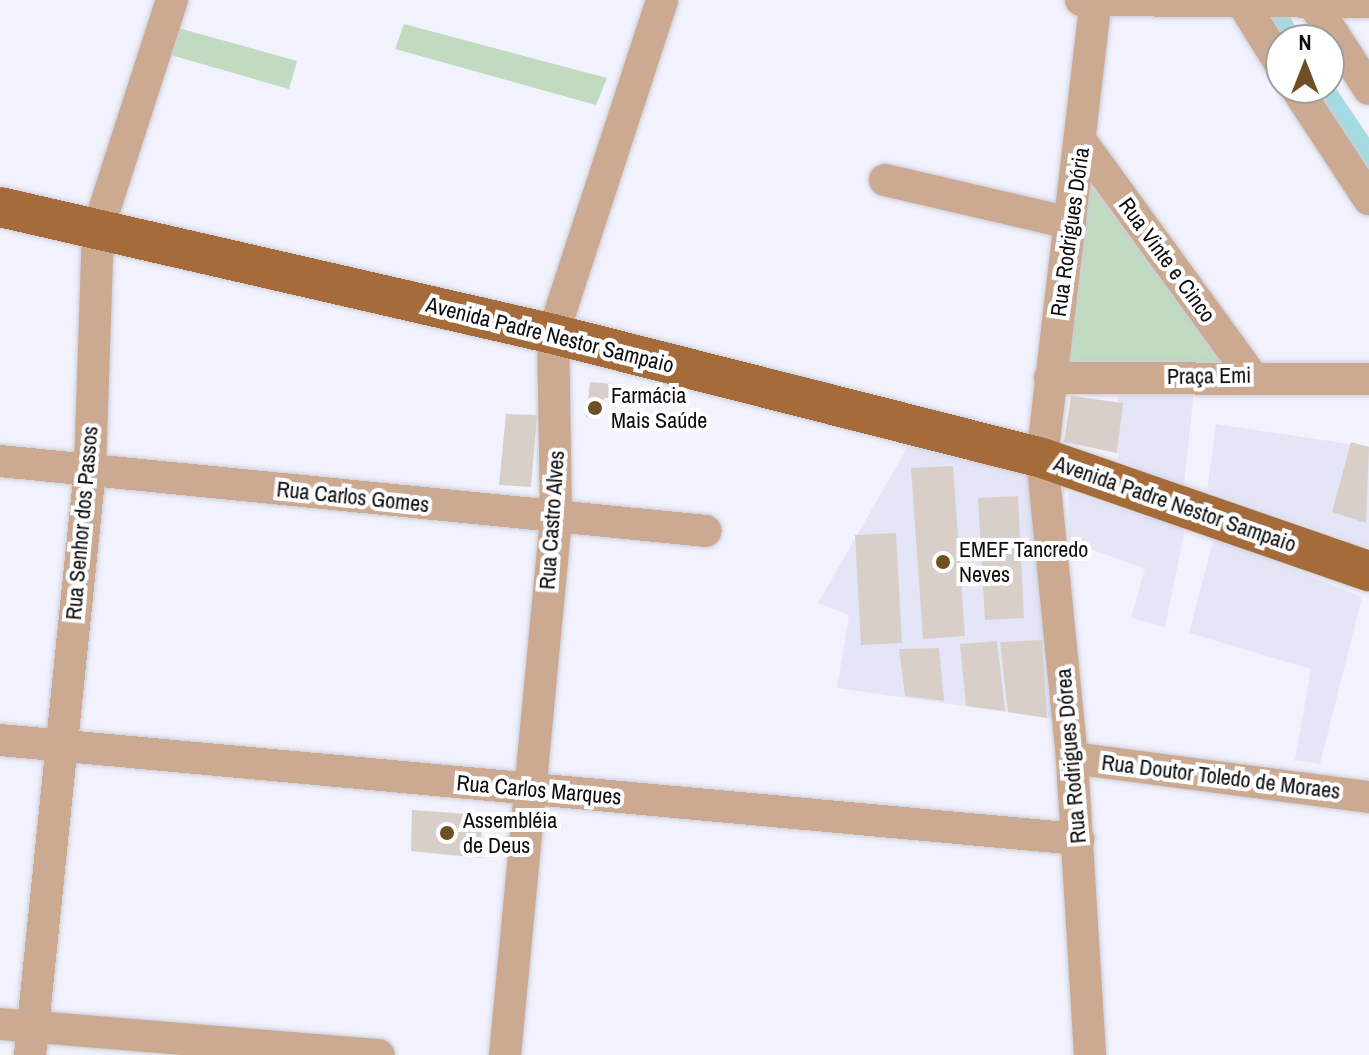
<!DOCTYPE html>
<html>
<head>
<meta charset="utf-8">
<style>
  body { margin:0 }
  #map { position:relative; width:1369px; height:1055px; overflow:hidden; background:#f1f2fd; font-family:"Archivo Narrow",sans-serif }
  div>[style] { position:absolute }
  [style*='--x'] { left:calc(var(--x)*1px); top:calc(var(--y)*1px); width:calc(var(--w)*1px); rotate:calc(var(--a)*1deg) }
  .built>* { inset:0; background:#e4e6f8 }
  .green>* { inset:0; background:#c0dbbf }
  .canal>* { height:26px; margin:-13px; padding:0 13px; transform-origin:13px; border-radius:13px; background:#a5dbe2 }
  .building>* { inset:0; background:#d8d0c8 }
  .roads { filter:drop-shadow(0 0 2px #cdcdd7) drop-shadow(0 0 2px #cdcdd7) }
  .minor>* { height:32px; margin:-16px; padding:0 16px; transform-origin:16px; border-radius:16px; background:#cbaa91 }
  .major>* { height:40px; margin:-20px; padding:0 20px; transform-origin:20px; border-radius:20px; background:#a56b3a }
  .dots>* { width:22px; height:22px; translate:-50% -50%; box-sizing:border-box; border:4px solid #fff; border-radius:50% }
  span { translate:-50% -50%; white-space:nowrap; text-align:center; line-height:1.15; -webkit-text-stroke:8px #fff; paint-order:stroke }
  .street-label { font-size:22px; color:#0d0d10 }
  .poi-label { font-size:22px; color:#0d0d10 }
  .left { translate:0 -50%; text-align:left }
  .north { position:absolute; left:1265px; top:24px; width:80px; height:80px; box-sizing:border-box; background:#fff; border:2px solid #9e9e9f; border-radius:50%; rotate:0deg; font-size:22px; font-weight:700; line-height:32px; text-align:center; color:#0d0d10 }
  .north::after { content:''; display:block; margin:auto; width:28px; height:36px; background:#6e4f24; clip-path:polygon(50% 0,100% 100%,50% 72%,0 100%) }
</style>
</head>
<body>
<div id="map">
  <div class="built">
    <i style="clip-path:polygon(1118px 389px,1194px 390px,1184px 485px,1118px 460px)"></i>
    <i style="clip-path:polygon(1216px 424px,1369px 447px,1369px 547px,1207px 491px)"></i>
    <i style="clip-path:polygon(910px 443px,1033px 477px,1055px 719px,837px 688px,849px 615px,818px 603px)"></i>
    <i style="clip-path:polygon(1068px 492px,1185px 529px,1165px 627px,1131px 618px,1145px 569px,1069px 541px)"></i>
    <i style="clip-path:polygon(1214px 537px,1362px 597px,1320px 764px,1295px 760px,1311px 669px,1189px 633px)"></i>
  </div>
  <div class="green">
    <i style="clip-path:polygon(404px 24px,607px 78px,596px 105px,395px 49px)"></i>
    <i style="clip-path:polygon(171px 26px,297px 61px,289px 89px,164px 53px)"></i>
    <i style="clip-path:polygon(1090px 173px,1232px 364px,1063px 368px)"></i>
  </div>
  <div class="canal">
    <i style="--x:1266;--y:0;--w:46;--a:61.2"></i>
    <i style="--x:1320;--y:88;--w:88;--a:56.1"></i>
  </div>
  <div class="building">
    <i style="clip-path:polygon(590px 382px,624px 385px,623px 398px,604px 398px,601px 418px,586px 417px)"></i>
    <i style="clip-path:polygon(1071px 396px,1123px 403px,1117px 453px,1064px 442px)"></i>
    <i style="clip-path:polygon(506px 414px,537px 415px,531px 487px,499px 485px)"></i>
    <i style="clip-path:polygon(1351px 442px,1369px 447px,1366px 523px,1332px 512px)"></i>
    <i style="clip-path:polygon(953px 466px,965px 636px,923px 639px,911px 468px)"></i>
    <i style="clip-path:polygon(1018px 496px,1024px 618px,985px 620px,978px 498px)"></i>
    <i style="clip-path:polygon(896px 533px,902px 643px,861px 645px,855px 535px)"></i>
    <i style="clip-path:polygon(1042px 640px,1047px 718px,1008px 712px,1000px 642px)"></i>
    <i style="clip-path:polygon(997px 641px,1005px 711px,966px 706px,960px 644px)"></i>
    <i style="clip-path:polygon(939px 648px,944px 701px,905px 696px,899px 649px)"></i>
    <i style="clip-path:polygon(412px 810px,482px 815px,481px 858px,411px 851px)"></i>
  </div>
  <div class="roads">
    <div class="minor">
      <i style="--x:1081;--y:0;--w:288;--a:0.4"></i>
      <i style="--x:1241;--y:0;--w:76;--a:58.4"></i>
      <i style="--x:1311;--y:0;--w:106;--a:56.9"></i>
      <i style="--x:1296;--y:88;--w:133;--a:56.7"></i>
      <i style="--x:1083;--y:144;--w:286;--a:54"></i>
      <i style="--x:885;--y:180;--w:190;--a:13.1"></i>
      <i style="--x:1050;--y:378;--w:319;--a:0.2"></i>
      <i style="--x:0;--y:461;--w:709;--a:5.66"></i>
      <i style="--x:0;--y:740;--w:1083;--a:5.25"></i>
      <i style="--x:1072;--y:758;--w:300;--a:7.5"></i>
      <i style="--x:0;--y:1024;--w:380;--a:4.7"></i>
      <i style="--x:30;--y:1055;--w:589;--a:-84.15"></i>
      <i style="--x:90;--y:469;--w:240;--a:-88.1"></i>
      <i style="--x:98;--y:229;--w:241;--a:-72.1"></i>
      <i style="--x:505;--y:1055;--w:539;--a:-84.57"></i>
      <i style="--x:556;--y:518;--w:184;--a:-90.9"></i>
      <i style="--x:553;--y:334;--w:351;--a:-71.9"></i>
      <i style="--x:1090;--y:1055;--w:298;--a:-93.5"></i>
      <i style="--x:1072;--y:758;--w:301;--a:-95.7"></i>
      <i style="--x:1042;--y:458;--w:456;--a:-83.3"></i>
    </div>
    <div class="major">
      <i style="--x:0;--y:207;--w:567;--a:12.93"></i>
      <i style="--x:553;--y:334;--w:504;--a:14.23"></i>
      <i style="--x:1042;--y:458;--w:346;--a:19.1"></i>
    </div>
  </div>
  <div class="dots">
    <i style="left:595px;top:408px;background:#6e4f24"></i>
    <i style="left:943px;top:562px;background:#6e4f24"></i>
    <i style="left:447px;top:833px;background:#6e4f24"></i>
  </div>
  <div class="street-label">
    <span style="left:1070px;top:232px;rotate:-82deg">Rua Rodrigues Dória</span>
    <span style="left:1167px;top:260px;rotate:54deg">Rua Vinte e Cinco</span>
    <span style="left:550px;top:335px;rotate:14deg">Avenida Padre Nestor Sampaio</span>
    <span style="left:1209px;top:376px;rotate:-1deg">Praça Emi</span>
    <span style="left:353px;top:497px;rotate:6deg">Rua Carlos Gomes</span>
    <span style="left:1175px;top:504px;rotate:19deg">Avenida Padre Nestor Sampaio</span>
    <span style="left:552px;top:520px;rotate:-86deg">Rua Castro Alves</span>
    <span style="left:82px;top:523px;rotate:-85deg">Rua Senhor dos Passos</span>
    <span style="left:1071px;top:756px;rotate:-95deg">Rua Rodrigues Dórea</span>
    <span style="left:1221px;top:777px;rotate:7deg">Rua Doutor Toledo de Moraes</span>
    <span style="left:539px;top:790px;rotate:5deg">Rua Carlos Marques</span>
  </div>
  <div class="poi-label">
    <span class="left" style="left:611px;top:408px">Farmácia<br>Mais Saúde</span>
    <span class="left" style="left:959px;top:562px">EMEF Tancredo<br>Neves</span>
    <span class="left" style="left:463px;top:833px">Assembléia<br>de Deus</span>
  </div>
  <div class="north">N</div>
</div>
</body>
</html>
